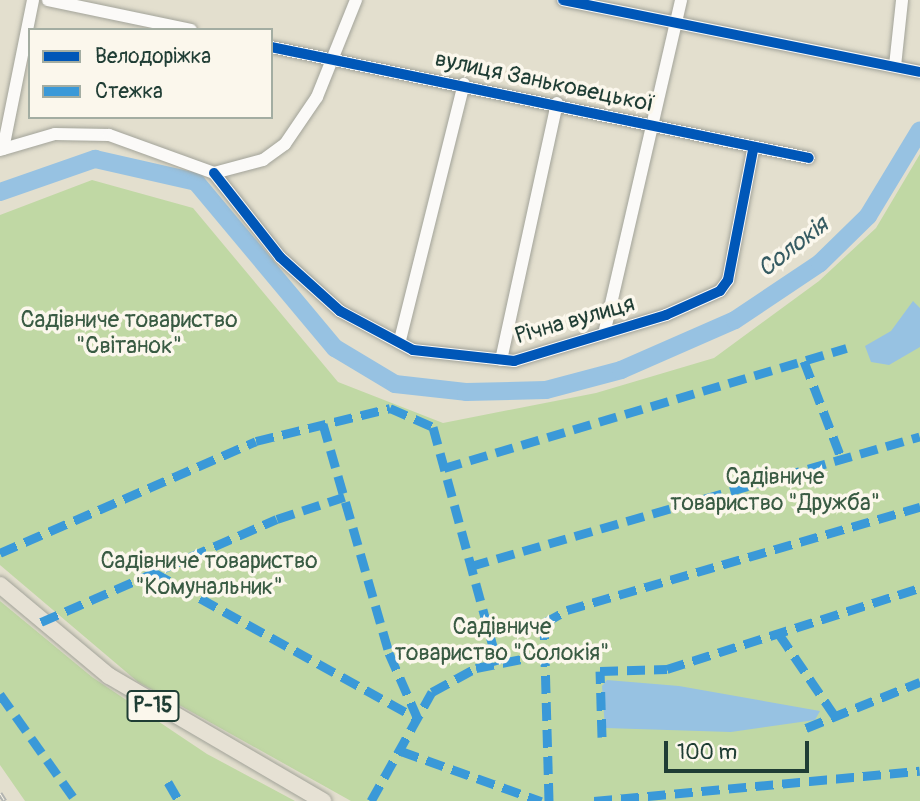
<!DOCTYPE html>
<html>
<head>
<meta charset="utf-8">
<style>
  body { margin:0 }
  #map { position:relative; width:920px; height:801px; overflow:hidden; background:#e3dfce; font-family:Pangolin,sans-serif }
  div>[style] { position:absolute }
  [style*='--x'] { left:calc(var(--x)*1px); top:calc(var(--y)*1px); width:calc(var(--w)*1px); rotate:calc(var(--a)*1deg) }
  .green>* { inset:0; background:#c0d8a4 }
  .water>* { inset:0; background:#97c2e2 }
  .river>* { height:18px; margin:-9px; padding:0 9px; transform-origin:9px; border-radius:9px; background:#97c2e2 }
  .roads { filter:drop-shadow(0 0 2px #a2a399) drop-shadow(0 0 2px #a2a399) }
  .minor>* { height:12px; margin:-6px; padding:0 6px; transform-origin:6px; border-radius:6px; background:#fbfaf8 }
  .major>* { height:16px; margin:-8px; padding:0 8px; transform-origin:8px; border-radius:8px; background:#e6e1d4 }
  .rail>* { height:5px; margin-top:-2.5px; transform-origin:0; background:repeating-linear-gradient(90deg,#fbf7ec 0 8px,#b2b4b1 0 16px); box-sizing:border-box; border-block:2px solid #b2b4b1 }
  .quiet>* { height:9px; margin-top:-4.5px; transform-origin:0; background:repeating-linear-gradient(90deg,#3a99d8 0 18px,transparent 0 27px) }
  .cycleway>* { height:10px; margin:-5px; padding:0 5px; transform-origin:5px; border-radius:5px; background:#0057b8 }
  span { translate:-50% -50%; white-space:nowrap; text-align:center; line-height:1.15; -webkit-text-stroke:7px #fbf7ec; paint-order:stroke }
  .shield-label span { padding:2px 5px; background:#fbf7ec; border:2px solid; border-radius:5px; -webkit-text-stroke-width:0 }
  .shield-label { font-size:21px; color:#1f3d34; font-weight:700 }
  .street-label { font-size:23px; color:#1f3d34 }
  .park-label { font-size:23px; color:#395b43 }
  .water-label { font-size:24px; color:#355b62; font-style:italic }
  .legend { position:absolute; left:28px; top:28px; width:245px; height:91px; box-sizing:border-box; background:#fbf7ec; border:2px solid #a3ada2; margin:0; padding:9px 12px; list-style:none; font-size:21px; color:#1f3d34 }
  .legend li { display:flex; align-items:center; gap:14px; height:35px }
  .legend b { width:35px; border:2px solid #a3ada2 }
  .scale { position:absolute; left:664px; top:741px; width:145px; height:32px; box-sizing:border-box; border:4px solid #1f3d34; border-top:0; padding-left:9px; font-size:21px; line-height:24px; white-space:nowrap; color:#1f3d34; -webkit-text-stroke:5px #fbf7ec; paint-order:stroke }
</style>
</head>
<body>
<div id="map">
  <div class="green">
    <i style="clip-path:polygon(920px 154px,920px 801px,351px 801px,138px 682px,0 565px,0 215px,92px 180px,193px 208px,338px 382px,443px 423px,596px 393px,714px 358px,819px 281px,876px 228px)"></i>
    <i style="clip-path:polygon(0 601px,92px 677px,207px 754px,295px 801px,25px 801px,0 765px)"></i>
  </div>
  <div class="water">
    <i style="clip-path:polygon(913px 301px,920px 308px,920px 347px,889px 365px,871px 362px,865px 346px,891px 331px)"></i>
    <i style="clip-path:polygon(607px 680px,679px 686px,820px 711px,815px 720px,731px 732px,605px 728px,602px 686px)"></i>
  </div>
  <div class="river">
    <i style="--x:0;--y:192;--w:101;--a:-19.2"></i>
    <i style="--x:95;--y:159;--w:104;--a:12.8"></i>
    <i style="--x:196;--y:182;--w:217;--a:50.1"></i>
    <i style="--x:335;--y:348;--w:70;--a:31"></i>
    <i style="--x:395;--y:384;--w:71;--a:6.4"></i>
    <i style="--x:466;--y:392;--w:80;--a:-1.4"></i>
    <i style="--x:546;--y:390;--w:78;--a:-14.9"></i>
    <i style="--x:621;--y:370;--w:124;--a:-23.7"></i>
    <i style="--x:735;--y:320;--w:102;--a:-33.8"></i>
    <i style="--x:820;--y:263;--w:67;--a:-44.4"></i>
    <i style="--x:868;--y:216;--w:100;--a:-58.8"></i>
  </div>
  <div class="roads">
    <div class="minor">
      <i style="--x:48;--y:0;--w:146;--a:11.8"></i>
      <i style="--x:563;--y:0;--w:364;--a:11.4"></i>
      <i style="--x:271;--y:47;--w:549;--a:11.66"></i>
      <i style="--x:895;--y:66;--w:66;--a:-83.9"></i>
      <i style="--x:3;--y:149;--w:152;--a:-78.6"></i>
      <i style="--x:0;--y:150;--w:57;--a:-16.2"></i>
      <i style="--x:55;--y:134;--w:54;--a:1.1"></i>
      <i style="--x:109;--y:135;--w:112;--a:19.9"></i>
      <i style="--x:214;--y:173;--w:107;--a:51.8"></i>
      <i style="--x:280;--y:257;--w:81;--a:42"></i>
      <i style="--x:340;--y:311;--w:83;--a:28.1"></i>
      <i style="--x:413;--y:350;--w:102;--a:6.2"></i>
      <i style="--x:514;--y:361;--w:159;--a:-16.8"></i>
      <i style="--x:666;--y:315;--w:59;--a:-24"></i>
      <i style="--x:720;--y:291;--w:14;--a:-54"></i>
      <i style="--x:728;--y:280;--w:132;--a:-79.1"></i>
      <i style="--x:214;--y:173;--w:51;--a:-14.9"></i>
      <i style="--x:263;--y:160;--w:27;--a:-36"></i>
      <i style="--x:285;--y:144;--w:57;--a:-55.8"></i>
      <i style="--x:317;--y:97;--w:105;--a:-68.1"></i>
      <i style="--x:604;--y:334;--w:343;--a:-77"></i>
      <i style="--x:400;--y:340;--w:264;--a:-76"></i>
      <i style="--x:501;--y:360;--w:263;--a:-77.7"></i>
    </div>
    <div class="major">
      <i style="--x:0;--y:585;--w:142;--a:39.9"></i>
      <i style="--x:109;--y:676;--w:248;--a:30.3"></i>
    </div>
  </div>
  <div class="rail">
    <i style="--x:0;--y:793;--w:9;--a:58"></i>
  </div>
  <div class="quiet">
    <i style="--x:804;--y:361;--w:106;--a:69"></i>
    <i style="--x:323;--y:424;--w:238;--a:73.9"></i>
    <i style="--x:389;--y:653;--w:72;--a:66.3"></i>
    <i style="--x:444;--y:468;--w:420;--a:-16.6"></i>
    <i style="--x:0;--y:553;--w:279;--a:-23.6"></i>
    <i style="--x:256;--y:441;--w:138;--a:-13.8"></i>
    <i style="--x:390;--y:408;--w:47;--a:23.8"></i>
    <i style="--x:433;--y:427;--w:246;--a:74.7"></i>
    <i style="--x:471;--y:566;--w:467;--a:-16.1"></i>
    <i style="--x:153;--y:572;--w:303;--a:29"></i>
    <i style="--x:41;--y:622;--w:257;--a:-23.6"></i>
    <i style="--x:277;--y:519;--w:71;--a:-18.2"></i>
    <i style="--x:779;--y:634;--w:99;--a:55.7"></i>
    <i style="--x:0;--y:694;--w:131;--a:54.6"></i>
    <i style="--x:806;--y:728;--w:123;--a:-22"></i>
    <i style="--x:602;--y:737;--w:66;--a:-91.7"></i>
    <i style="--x:600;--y:671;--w:67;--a:-1.7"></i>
    <i style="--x:667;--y:669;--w:266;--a:-17.8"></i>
    <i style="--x:401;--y:751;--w:149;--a:19.7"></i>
    <i style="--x:168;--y:782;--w:22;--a:60"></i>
    <i style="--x:371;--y:801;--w:125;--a:-60.8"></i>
    <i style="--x:432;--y:692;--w:50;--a:-28.6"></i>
    <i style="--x:476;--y:668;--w:67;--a:-11.1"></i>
    <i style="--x:549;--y:801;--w:178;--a:-91.6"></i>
    <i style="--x:544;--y:623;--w:26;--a:-29"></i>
    <i style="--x:567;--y:610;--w:368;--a:-16.3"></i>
    <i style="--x:594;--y:801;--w:327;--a:-5.3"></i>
  </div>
  <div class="cycleway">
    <i style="--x:563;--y:0;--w:364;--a:11.4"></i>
    <i style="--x:271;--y:47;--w:549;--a:11.66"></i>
    <i style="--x:214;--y:173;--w:107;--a:51.8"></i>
    <i style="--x:280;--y:257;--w:81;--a:42"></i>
    <i style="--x:340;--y:311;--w:83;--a:28.1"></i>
    <i style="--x:413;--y:350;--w:102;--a:6.2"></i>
    <i style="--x:514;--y:361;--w:159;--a:-16.8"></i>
    <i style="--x:666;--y:315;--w:59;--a:-24"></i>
    <i style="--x:720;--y:291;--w:14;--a:-54"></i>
    <i style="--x:728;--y:280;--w:132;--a:-79.1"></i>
  </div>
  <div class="shield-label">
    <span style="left:153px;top:706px">Р-15</span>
  </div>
  <div class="street-label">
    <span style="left:545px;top:82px;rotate:12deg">вулиця Заньковецької</span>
    <span style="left:575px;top:320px;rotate:-16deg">Річна вулиця</span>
  </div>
  <div class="park-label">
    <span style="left:129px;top:333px">Садівниче товариство<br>"Світанок"</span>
    <span style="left:775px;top:490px">Садівниче<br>товариство "Дружба"</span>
    <span style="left:209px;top:574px">Садівниче товариство<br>"Комунальник"</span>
    <span style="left:502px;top:640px">Садівниче<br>товариство "Солокія"</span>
  </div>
  <div class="water-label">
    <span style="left:793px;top:247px;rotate:-38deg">Солокія</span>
  </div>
  <ul class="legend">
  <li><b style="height:9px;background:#0057b8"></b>Велодоріжка</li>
  <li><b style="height:9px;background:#3a99d8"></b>Стежка</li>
  </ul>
  <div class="scale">100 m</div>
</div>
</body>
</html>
